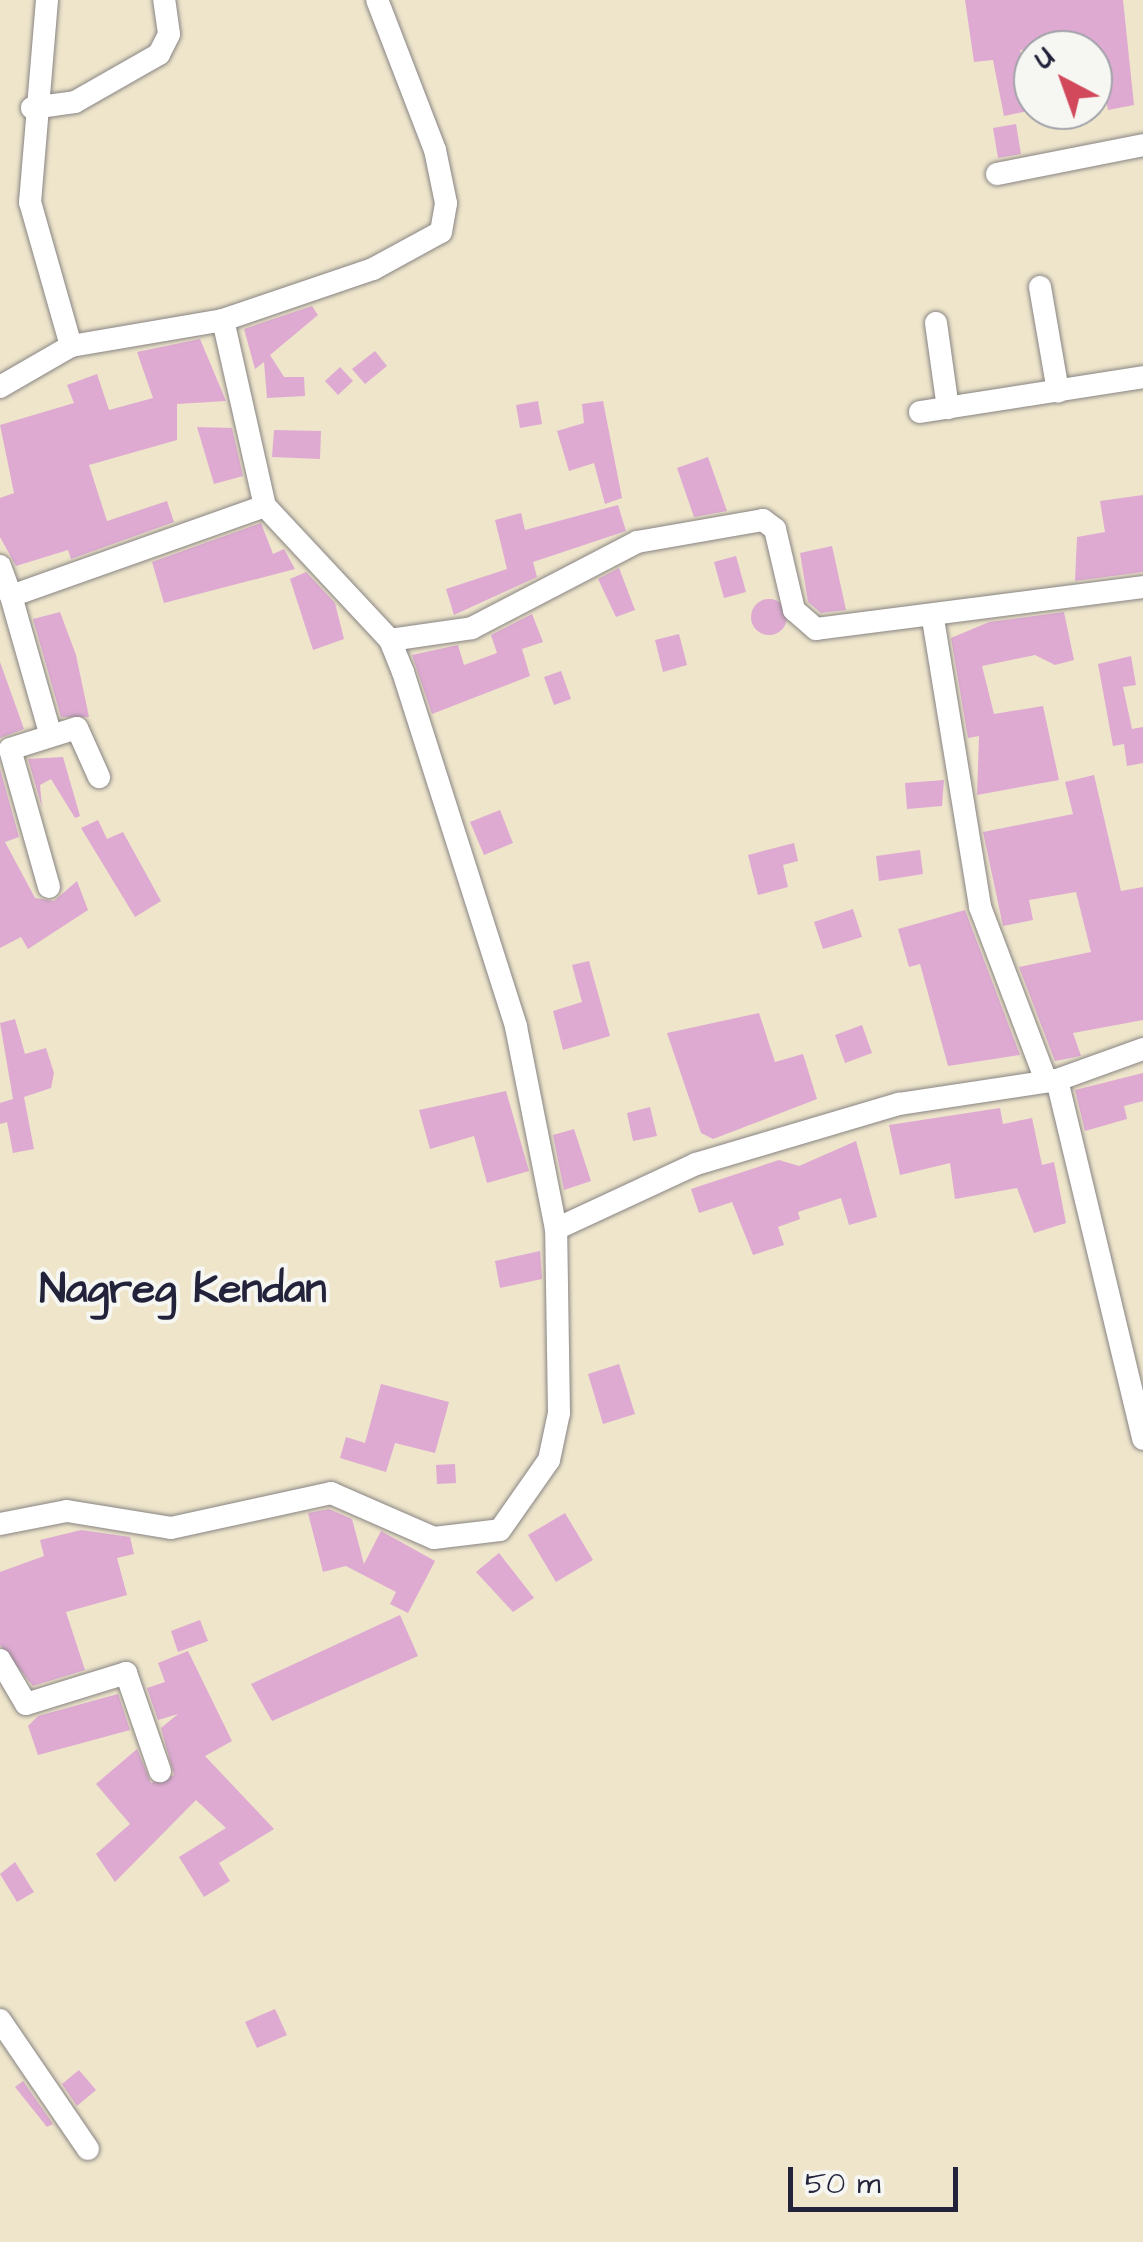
<!DOCTYPE html>
<html>
<head>
<meta charset="utf-8">
<style>
  body { margin:0 }
  #map { position:relative; width:1143px; height:2242px; overflow:hidden; background:#eee5cb; font-family:"Architects Daughter",sans-serif }
  div>[style] { position:absolute }
  [style*='--x'] { left:calc(var(--x)*1px); top:calc(var(--y)*1px); width:calc(var(--w)*1px); rotate:calc(var(--a)*1deg) }
  .building>* { inset:0; background:#deaad2 }
  .round { border-radius:50% }
  .roads { filter:drop-shadow(0 0 2px #888483) drop-shadow(0 0 2px #888483) }
  .street>* { height:22px; margin:-11px; padding:0 11px; transform-origin:11px; border-radius:11px; background:#fff }
  span { translate:-50% -50%; white-space:nowrap; text-align:center; line-height:1.15; -webkit-text-stroke:8px #f6f6f2; paint-order:stroke }
  .quarter-label { font-size:42px; color:#22223b; font-weight:700 }
  .north { position:absolute; left:1013px; top:30px; width:100px; height:100px; box-sizing:border-box; background:#f6f6f2; border:2px solid #a1a1a9; border-radius:50%; rotate:319deg; font-size:28px; font-weight:700; line-height:40px; text-align:center; color:#22223b }
  .north::after { content:''; display:block; margin:auto; width:35px; height:45px; background:#d1495b; clip-path:polygon(50% 0,100% 100%,50% 72%,0 100%) }
  .scale { position:absolute; left:788px; top:2167px; width:170px; height:45px; box-sizing:border-box; border:5px solid #22223b; border-top:0; padding-left:12px; font-size:30px; line-height:35px; white-space:nowrap; color:#22223b; -webkit-text-stroke:8px #f6f6f2; paint-order:stroke }
</style>
</head>
<body>
<div id="map">
  <div class="building">
    <i style="clip-path:polygon(965px 0,1123px 0,1134px 105px,1108px 110px,1097px 50px,1020px 50px,1033px 110px,1004px 116px,993px 60px,974px 62px)"></i>
    <i style="clip-path:polygon(1016px 124px,1021px 154px,998px 158px,993px 128px)"></i>
    <i style="clip-path:polygon(312px 306px,318px 315px,270px 355px,284px 377px,304px 377px,305px 396px,267px 398px,264px 362px,255px 369px,244px 329px)"></i>
    <i style="clip-path:polygon(200px 339px,226px 401px,177px 404px,177px 440px,89px 465px,107px 521px,167px 501px,174px 522px,71px 559px,68px 550px,16px 566px,0 537px,0 498px,14px 493px,0 425px,74px 403px,67px 385px,97px 374px,109px 410px,153px 398px,137px 352px)"></i>
    <i style="clip-path:polygon(375px 351px,387px 366px,365px 384px,352px 369px)"></i>
    <i style="clip-path:polygon(340px 367px,353px 381px,338px 395px,325px 381px)"></i>
    <i style="clip-path:polygon(538px 401px,542px 424px,520px 428px,516px 405px)"></i>
    <i style="clip-path:polygon(603px 401px,622px 498px,605px 504px,594px 463px,569px 471px,557px 431px,584px 423px,582px 404px)"></i>
    <i style="clip-path:polygon(197px 427px,232px 428px,243px 476px,214px 484px)"></i>
    <i style="clip-path:polygon(274px 430px,321px 431px,320px 459px,272px 457px)"></i>
    <i style="clip-path:polygon(708px 457px,727px 511px,694px 517px,677px 468px)"></i>
    <i style="clip-path:polygon(1143px 495px,1143px 572px,1075px 581px,1077px 537px,1105px 532px,1100px 501px)"></i>
    <i style="clip-path:polygon(618px 505px,626px 531px,533px 562px,537px 577px,454px 615px,446px 589px,507px 569px,495px 520px,521px 513px,525px 530px)"></i>
    <i style="clip-path:polygon(261px 523px,273px 554px,284px 549px,295px 569px,164px 603px,152px 562px)"></i>
    <i style="clip-path:polygon(832px 546px,846px 610px,821px 613px,808px 602px,800px 553px)"></i>
    <i style="clip-path:polygon(736px 556px,746px 592px,724px 598px,714px 562px)"></i>
    <i style="clip-path:polygon(619px 568px,635px 610px,616px 617px,598px 579px)"></i>
    <i style="clip-path:polygon(306px 572px,335px 603px,344px 639px,313px 650px,290px 579px)"></i>
    <i class="round" style="left:751px;top:599px;width:36px;height:36px"></i>
    <i style="clip-path:polygon(60px 612px,76px 655px,89px 717px,61px 717px,33px 619px)"></i>
    <i style="clip-path:polygon(1064px 612px,1074px 660px,1055px 665px,1035px 655px,982px 666px,994px 714px,1043px 706px,1059px 780px,977px 795px,979px 736px,968px 738px,951px 638px,989px 622px)"></i>
    <i style="clip-path:polygon(532px 614px,543px 642px,522px 649px,530px 676px,432px 714px,412px 655px,458px 645px,464px 665px,497px 653px,491px 635px)"></i>
    <i style="clip-path:polygon(679px 634px,687px 665px,663px 672px,655px 640px)"></i>
    <i style="clip-path:polygon(1131px 656px,1136px 685px,1123px 687px,1132px 729px,1143px 727px,1143px 763px,1127px 766px,1124px 744px,1113px 746px,1098px 664px)"></i>
    <i style="clip-path:polygon(0 662px,24px 729px,0 738px)"></i>
    <i style="clip-path:polygon(561px 671px,571px 699px,554px 705px,544px 677px)"></i>
    <i style="clip-path:polygon(63px 757px,80px 816px,75px 818px,51px 779px,40px 785px,42px 807px,28px 759px)"></i>
    <i style="clip-path:polygon(0 769px,19px 837px,5px 842px,35px 898px,54px 901px,77px 881px,88px 910px,28px 949px,21px 937px,0 948px)"></i>
    <i style="clip-path:polygon(1094px 775px,1121px 891px,1143px 887px,1143px 1020px,1073px 1033px,1081px 1056px,1055px 1061px,1019px 967px,1091px 952px,1076px 892px,1029px 900px,1033px 920px,1003px 926px,983px 832px,1073px 814px,1065px 782px)"></i>
    <i style="clip-path:polygon(944px 780px,942px 806px,907px 809px,905px 783px)"></i>
    <i style="clip-path:polygon(500px 810px,513px 843px,484px 855px,470px 822px)"></i>
    <i style="clip-path:polygon(98px 820px,107px 839px,123px 832px,161px 901px,135px 917px,81px 828px)"></i>
    <i style="clip-path:polygon(794px 843px,798px 861px,783px 865px,788px 887px,758px 895px,748px 855px)"></i>
    <i style="clip-path:polygon(920px 850px,923px 874px,879px 881px,876px 856px)"></i>
    <i style="clip-path:polygon(853px 909px,862px 937px,823px 949px,814px 922px)"></i>
    <i style="clip-path:polygon(965px 910px,1020px 1055px,948px 1066px,920px 964px,909px 967px,898px 929px)"></i>
    <i style="clip-path:polygon(589px 961px,610px 1036px,563px 1050px,553px 1011px,582px 1002px,572px 965px)"></i>
    <i style="clip-path:polygon(759px 1013px,775px 1062px,803px 1054px,817px 1099px,713px 1139px,701px 1133px,667px 1033px)"></i>
    <i style="clip-path:polygon(15px 1019px,25px 1054px,46px 1048px,54px 1073px,51px 1088px,24px 1097px,34px 1149px,13px 1153px,7px 1122px,0 1124px,0 1103px,13px 1099px,0 1023px)"></i>
    <i style="clip-path:polygon(862px 1025px,872px 1053px,845px 1063px,835px 1035px)"></i>
    <i style="clip-path:polygon(1143px 1073px,1143px 1101px,1124px 1106px,1127px 1119px,1085px 1131px,1075px 1090px)"></i>
    <i style="clip-path:polygon(506px 1091px,529px 1171px,487px 1183px,474px 1136px,430px 1149px,419px 1110px)"></i>
    <i style="clip-path:polygon(650px 1107px,657px 1136px,633px 1141px,627px 1113px)"></i>
    <i style="clip-path:polygon(1000px 1108px,1003px 1124px,1032px 1118px,1042px 1165px,1054px 1162px,1066px 1223px,1034px 1233px,1017px 1188px,955px 1199px,950px 1163px,900px 1175px,889px 1125px)"></i>
    <i style="clip-path:polygon(574px 1129px,591px 1181px,564px 1190px,553px 1135px)"></i>
    <i style="clip-path:polygon(856px 1141px,877px 1217px,849px 1225px,841px 1198px,798px 1212px,800px 1219px,778px 1227px,784px 1245px,753px 1255px,732px 1202px,699px 1213px,691px 1189px,779px 1160px,799px 1166px)"></i>
    <i style="clip-path:polygon(540px 1251px,542px 1279px,500px 1288px,495px 1261px)"></i>
    <i style="clip-path:polygon(619px 1364px,635px 1414px,603px 1424px,588px 1374px)"></i>
    <i style="clip-path:polygon(381px 1384px,449px 1402px,435px 1453px,395px 1443px,386px 1472px,340px 1458px,346px 1437px,365px 1443px)"></i>
    <i style="clip-path:polygon(455px 1464px,456px 1483px,437px 1484px,436px 1465px)"></i>
    <i style="clip-path:polygon(329px 1509px,352px 1519px,364px 1564px,381px 1531px,435px 1561px,408px 1613px,390px 1604px,396px 1592px,346px 1566px,323px 1572px,308px 1513px)"></i>
    <i style="clip-path:polygon(565px 1513px,593px 1560px,556px 1582px,528px 1535px)"></i>
    <i style="clip-path:polygon(81px 1530px,130px 1537px,134px 1554px,117px 1558px,127px 1595px,66px 1612px,85px 1670px,33px 1686px,0 1645px,0 1572px,44px 1556px,40px 1540px)"></i>
    <i style="clip-path:polygon(499px 1553px,534px 1598px,513px 1612px,476px 1572px)"></i>
    <i style="clip-path:polygon(400px 1615px,418px 1656px,272px 1721px,251px 1684px)"></i>
    <i style="clip-path:polygon(200px 1620px,208px 1641px,178px 1652px,171px 1631px)"></i>
    <i style="clip-path:polygon(188px 1651px,232px 1741px,205px 1756px,274px 1829px,219px 1863px,230px 1881px,204px 1897px,179px 1857px,226px 1828px,196px 1800px,115px 1882px,96px 1854px,130px 1824px,96px 1784px,137px 1749px,151px 1783px,174px 1775px,161px 1728px,178px 1714px,158px 1720px,147px 1688px,165px 1682px,158px 1663px)"></i>
    <i style="clip-path:polygon(118px 1694px,130px 1730px,38px 1755px,28px 1726px,38px 1716px)"></i>
    <i style="clip-path:polygon(15px 1862px,34px 1892px,17px 1902px,0 1874px)"></i>
    <i style="clip-path:polygon(275px 2009px,287px 2035px,257px 2048px,245px 2022px)"></i>
    <i style="clip-path:polygon(79px 2070px,96px 2090px,77px 2106px,62px 2084px)"></i>
    <i style="clip-path:polygon(23px 2081px,53px 2124px,47px 2127px,15px 2087px)"></i>
  </div>
  <div class="roads">
    <div class="street">
      <i style="--x:47;--y:0;--w:203;--a:94.8"></i>
      <i style="--x:30;--y:202;--w:150;--a:74.1"></i>
      <i style="--x:71;--y:346;--w:154;--a:-9.7"></i>
      <i style="--x:223;--y:320;--w:191;--a:77.3"></i>
      <i style="--x:265;--y:506;--w:183;--a:47"></i>
      <i style="--x:390;--y:640;--w:35;--a:68"></i>
      <i style="--x:403;--y:672;--w:373;--a:72.3"></i>
      <i style="--x:516;--y:1027;--w:206;--a:78.8"></i>
      <i style="--x:32;--y:108;--w:43;--a:-7.9"></i>
      <i style="--x:75;--y:102;--w:97;--a:-29.7"></i>
      <i style="--x:159;--y:54;--w:22;--a:-63"></i>
      <i style="--x:169;--y:34;--w:34;--a:-98"></i>
      <i style="--x:997;--y:174;--w:149;--a:-11.2"></i>
      <i style="--x:1040;--y:287;--w:106;--a:80.2"></i>
      <i style="--x:223;--y:320;--w:158;--a:-18.8"></i>
      <i style="--x:373;--y:269;--w:77;--a:-28.6"></i>
      <i style="--x:441;--y:232;--w:29;--a:-80"></i>
      <i style="--x:446;--y:203;--w:54;--a:-101.7"></i>
      <i style="--x:435;--y:150;--w:161;--a:-111.1"></i>
      <i style="--x:936;--y:323;--w:86;--a:82"></i>
      <i style="--x:0;--y:387;--w:82;--a:-30"></i>
      <i style="--x:920;--y:412;--w:226;--a:-8.9"></i>
      <i style="--x:0;--y:566;--w:32;--a:70"></i>
      <i style="--x:11;--y:596;--w:269;--a:-19.5"></i>
      <i style="--x:11;--y:596;--w:142;--a:74.1"></i>
      <i style="--x:933;--y:619;--w:292;--a:80.7"></i>
      <i style="--x:980;--y:907;--w:186;--a:69.2"></i>
      <i style="--x:390;--y:640;--w:83;--a:-8.3"></i>
      <i style="--x:472;--y:628;--w:186;--a:-27.5"></i>
      <i style="--x:637;--y:542;--w:128;--a:-9.9"></i>
      <i style="--x:763;--y:520;--w:15;--a:37"></i>
      <i style="--x:775;--y:529;--w:83;--a:76.8"></i>
      <i style="--x:794;--y:610;--w:29;--a:41"></i>
      <i style="--x:816;--y:629;--w:330;--a:-7.3"></i>
      <i style="--x:49;--y:887;--w:143;--a:-105.8"></i>
      <i style="--x:10;--y:749;--w:70;--a:-17.4"></i>
      <i style="--x:77;--y:728;--w:54;--a:65.8"></i>
      <i style="--x:1143;--y:1049;--w:91;--a:160.2"></i>
      <i style="--x:1057;--y:1080;--w:369;--a:76.5"></i>
      <i style="--x:0;--y:1524;--w:68;--a:-11"></i>
      <i style="--x:67;--y:1511;--w:105;--a:9.3"></i>
      <i style="--x:171;--y:1528;--w:164;--a:-12.3"></i>
      <i style="--x:331;--y:1493;--w:112;--a:23.6"></i>
      <i style="--x:434;--y:1538;--w:66;--a:-6.9"></i>
      <i style="--x:500;--y:1530;--w:85;--a:-55"></i>
      <i style="--x:549;--y:1460;--w:48;--a:-78"></i>
      <i style="--x:559;--y:1413;--w:184;--a:-90.9"></i>
      <i style="--x:556;--y:1229;--w:154;--a:-24.9"></i>
      <i style="--x:696;--y:1164;--w:212;--a:-16.5"></i>
      <i style="--x:899;--y:1104;--w:160;--a:-8.6"></i>
      <i style="--x:0;--y:1660;--w:51;--a:59.4"></i>
      <i style="--x:26;--y:1704;--w:105;--a:-17.2"></i>
      <i style="--x:126;--y:1673;--w:104;--a:70.9"></i>
      <i style="--x:0;--y:2020;--w:156;--a:55.7"></i>
    </div>
  </div>
  <div class="quarter-label">
    <span style="left:183px;top:1290px">Nagreg Kendan</span>
  </div>
  <div class="north">U</div>
  <div class="scale">50 m</div>
</div>
</body>
</html>
